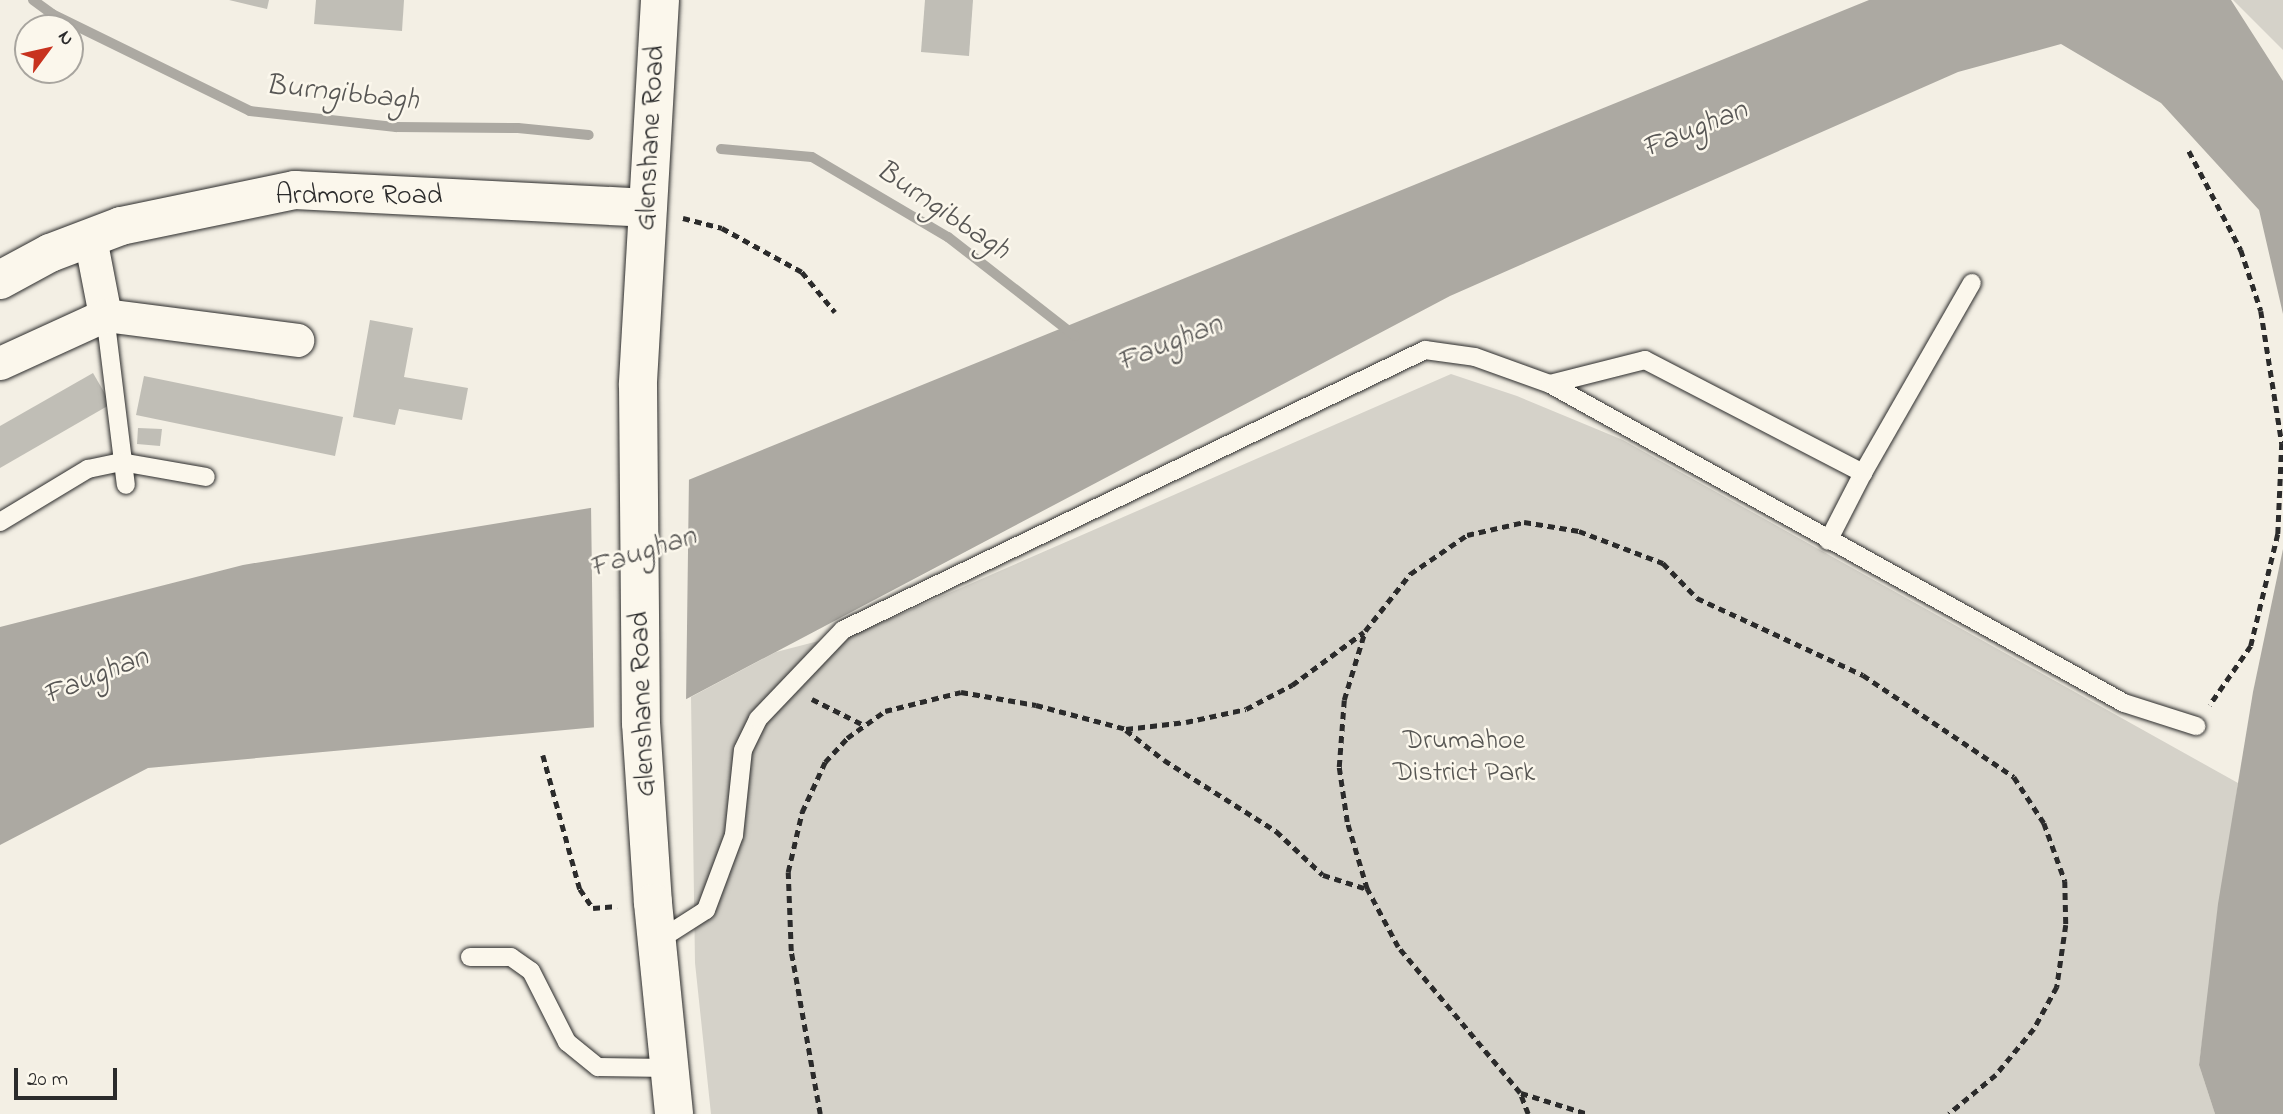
<!DOCTYPE html>
<html>
<head>
<meta charset="utf-8">
<style>
  body { margin:0 }
  #map { position:relative; width:2283px; height:1114px; overflow:hidden; background:#f3efe4; font-family:"Indie Flower",sans-serif }
  div>[style] { position:absolute }
  [style*='--x'] { left:calc(var(--x)*1px); top:calc(var(--y)*1px); width:calc(var(--w)*1px); rotate:calc(var(--a)*1deg) }
  .green>* { inset:0; background:#d5d2c9 }
  .water>* { inset:0; background:#aca9a2 }
  .pier>* { inset:0; background:#f3efe4 }
  .stream>* { height:10px; margin:-5px; padding:0 5px; transform-origin:5px; border-radius:5px; background:#aca9a2 }
  .building>* { inset:0; background:#c0beb6 }
  .path>* { height:4.5px; margin-top:-2.25px; transform-origin:0; background:repeating-linear-gradient(90deg,#2b2b2b 0 7px,transparent 0 12px) }
  .roads { filter:drop-shadow(0 0 2px #2b2b2b) drop-shadow(0 0 2px #2b2b2b) }
  .lane>* { height:18px; margin:-9px; padding:0 9px; transform-origin:9px; border-radius:9px; background:#fbf7ec }
  .street>* { height:33px; margin:-16.5px; padding:0 16.5px; transform-origin:16.5px; border-radius:16.5px; background:#fbf7ec }
  .secondary>* { height:38px; margin:-19px; padding:0 19px; transform-origin:19px; border-radius:19px; background:#fbf7ec }
  .highway>* { height:38px; margin:-19px; padding:0 19px; transform-origin:19px; border-radius:19px; background:#fbf7ec }
  span { translate:-50% -50%; white-space:nowrap; text-align:center; line-height:1.15; -webkit-text-stroke:5px #fbf7ec; paint-order:stroke }
  .street-label { font-size:28px; color:#2b2b2b }
  .park-label { font-size:28px; color:#565552 }
  .water-label { font-size:30px; color:#585755; font-style:italic }
  .north { position:absolute; left:14px; top:14px; width:70px; height:70px; box-sizing:border-box; background:#fbf7ec; border:2px solid #a8a59f; border-radius:50%; rotate:57deg; font-size:19px; font-weight:700; line-height:28px; text-align:center; color:#2b2b2b }
  .north::after { content:''; display:block; margin:auto; width:24px; height:32px; background:#c8321e; clip-path:polygon(50% 0,100% 100%,50% 72%,0 100%) }
  .scale { position:absolute; left:14px; top:1068px; width:103px; height:32px; box-sizing:border-box; border:4px solid #2b2b2b; border-top:0; padding-left:9px; font-size:21px; line-height:24px; white-space:nowrap; color:#2b2b2b; -webkit-text-stroke:5px #fbf7ec; paint-order:stroke }
</style>
</head>
<body>
<div id="map">
  <div class="green">
    <i style="clip-path:polygon(2233px 0,2283px 0,2283px 50px)"></i>
    <i style="clip-path:polygon(1451px 374px,1517px 396px,1623px 440px,2238px 783px,2199px 1065px,2215px 1114px,711px 1114px,695px 963px,691px 697px,776px 652px,869px 628px)"></i>
  </div>
  <div class="water">
    <i style="clip-path:polygon(1869px 0,2231px 0,2283px 81px,2283px 314px,2259px 210px,2161px 103px,2061px 44px,1958px 72px,1450px 296px,641px 723px,148px 768px,0 845px,0 627px,243px 565px,639px 500px)"></i>
    <i style="clip-path:polygon(2283px 549px,2283px 1114px,2215px 1114px,2199px 1065px,2218px 904px,2253px 692px)"></i>
  </div>
  <div class="pier">
    <i style="clip-path:polygon(689px 476px,686px 704px,642px 727px,594px 731px,591px 504px,638px 496px)"></i>
  </div>
  <div class="stream">
    <i style="--x:33;--y:0;--w:24;--a:36"></i>
    <i style="--x:52;--y:14;--w:220;--a:26.1"></i>
    <i style="--x:250;--y:111;--w:147;--a:6.3"></i>
    <i style="--x:396;--y:127;--w:122;--a:0.5"></i>
    <i style="--x:518;--y:128;--w:71;--a:5.6"></i>
    <i style="--x:721;--y:149;--w:91;--a:5"></i>
    <i style="--x:812;--y:157;--w:158;--a:30.5"></i>
    <i style="--x:948;--y:237;--w:161;--a:37.9"></i>
  </div>
  <div class="building">
    <i style="clip-path:polygon(229px 0,269px 0,267px 9px)"></i>
    <i style="clip-path:polygon(316px 0,404px 0,402px 31px,314px 24px)"></i>
    <i style="clip-path:polygon(925px 0,973px 0,969px 56px,921px 52px)"></i>
    <i style="clip-path:polygon(370px 320px,413px 328px,404px 377px,468px 388px,462px 420px,399px 409px,395px 425px,353px 417px)"></i>
    <i style="clip-path:polygon(93px 373px,111px 404px,0 468px,0 426px)"></i>
    <i style="clip-path:polygon(144px 376px,343px 417px,335px 456px,136px 415px)"></i>
    <i style="clip-path:polygon(138px 428px,162px 429px,160px 446px,137px 444px)"></i>
  </div>
  <div class="path">
    <i style="--x:2189;--y:151;--w:112;--a:62.3"></i>
    <i style="--x:2241;--y:250;--w:64;--a:71.8"></i>
    <i style="--x:2261;--y:311;--w:134;--a:81"></i>
    <i style="--x:2282;--y:443;--w:91;--a:92.5"></i>
    <i style="--x:2278;--y:534;--w:115;--a:103.6"></i>
    <i style="--x:2251;--y:646;--w:72;--a:124.8"></i>
    <i style="--x:683;--y:218;--w:40;--a:14.4"></i>
    <i style="--x:722;--y:228;--w:91;--a:28.8"></i>
    <i style="--x:802;--y:272;--w:52;--a:50.5"></i>
    <i style="--x:812;--y:699;--w:58;--a:26.6"></i>
    <i style="--x:1126;--y:730;--w:48;--a:38.3"></i>
    <i style="--x:1164;--y:760;--w:133;--a:32.4"></i>
    <i style="--x:1276;--y:831;--w:64;--a:43.1"></i>
    <i style="--x:1323;--y:875;--w:46;--a:17.7"></i>
    <i style="--x:543;--y:755;--w:139;--a:74.6"></i>
    <i style="--x:580;--y:889;--w:23;--a:56"></i>
    <i style="--x:593;--y:908;--w:24;--a:-5"></i>
    <i style="--x:1521;--y:1093;--w:70;--a:17.4"></i>
    <i style="--x:820;--y:1114;--w:166;--a:-100.1"></i>
    <i style="--x:791;--y:951;--w:79;--a:-92.2"></i>
    <i style="--x:788;--y:872;--w:62;--a:-76.9"></i>
    <i style="--x:802;--y:812;--w:55;--a:-65.3"></i>
    <i style="--x:825;--y:762;--w:33;--a:-47"></i>
    <i style="--x:847;--y:738;--w:47;--a:-35.4"></i>
    <i style="--x:885;--y:711;--w:78;--a:-14"></i>
    <i style="--x:961;--y:692;--w:76;--a:9.8"></i>
    <i style="--x:1036;--y:705;--w:93;--a:14.9"></i>
    <i style="--x:1126;--y:729;--w:60;--a:-6.7"></i>
    <i style="--x:1186;--y:722;--w:61;--a:-12.2"></i>
    <i style="--x:1246;--y:709;--w:52;--a:-27.6"></i>
    <i style="--x:1292;--y:685;--w:89;--a:-36.4"></i>
    <i style="--x:1528;--y:1114;--w:22;--a:-111"></i>
    <i style="--x:1520;--y:1093;--w:190;--a:-129.9"></i>
    <i style="--x:1398;--y:947;--w:66;--a:-118.1"></i>
    <i style="--x:1367;--y:889;--w:70;--a:-106.6"></i>
    <i style="--x:1347;--y:822;--w:56;--a:-98.3"></i>
    <i style="--x:1339;--y:767;--w:67;--a:-85.7"></i>
    <i style="--x:1344;--y:700;--w:72;--a:-73.1"></i>
    <i style="--x:1365;--y:631;--w:73;--a:-51.7"></i>
    <i style="--x:1410;--y:574;--w:69;--a:-34.4"></i>
    <i style="--x:1467;--y:535;--w:58;--a:-12.8"></i>
    <i style="--x:1524;--y:522;--w:56;--a:9.3"></i>
    <i style="--x:1579;--y:531;--w:90;--a:20.9"></i>
    <i style="--x:1663;--y:563;--w:49;--a:45.8"></i>
    <i style="--x:1697;--y:598;--w:183;--a:24.9"></i>
    <i style="--x:1863;--y:675;--w:182;--a:34"></i>
    <i style="--x:2014;--y:777;--w:55;--a:56.9"></i>
    <i style="--x:2044;--y:823;--w:62;--a:70.1"></i>
    <i style="--x:2065;--y:881;--w:44;--a:88.7"></i>
    <i style="--x:2066;--y:925;--w:63;--a:98.3"></i>
    <i style="--x:2057;--y:987;--w:48;--a:118.7"></i>
    <i style="--x:2034;--y:1029;--w:60;--a:129.6"></i>
    <i style="--x:1996;--y:1075;--w:61;--a:140.3"></i>
  </div>
  <div class="roads">
    <div class="lane">
      <i style="--x:105;--y:315;--w:171;--a:83"></i>
      <i style="--x:1550;--y:384;--w:98;--a:-14.2"></i>
      <i style="--x:1645;--y:360;--w:246;--a:27.4"></i>
      <i style="--x:1863;--y:473;--w:76;--a:117.2"></i>
      <i style="--x:1863;--y:473;--w:219;--a:-60.2"></i>
      <i style="--x:0;--y:522;--w:103;--a:-31.1"></i>
      <i style="--x:88;--y:469;--w:34;--a:-12"></i>
      <i style="--x:121;--y:462;--w:86;--a:10"></i>
      <i style="--x:656;--y:942;--w:59;--a:-32.6"></i>
      <i style="--x:706;--y:910;--w:80;--a:-69.5"></i>
      <i style="--x:734;--y:835;--w:85;--a:-84"></i>
      <i style="--x:743;--y:750;--w:34;--a:-64"></i>
      <i style="--x:758;--y:719;--w:123;--a:-46.3"></i>
      <i style="--x:843;--y:630;--w:646;--a:-25.69"></i>
      <i style="--x:1425;--y:350;--w:50;--a:8"></i>
      <i style="--x:1475;--y:357;--w:80;--a:19.8"></i>
      <i style="--x:1550;--y:384;--w:657;--a:29.06"></i>
      <i style="--x:2124;--y:703;--w:76;--a:17.7"></i>
      <i style="--x:470;--y:957;--w:41;--a:0"></i>
      <i style="--x:511;--y:957;--w:24;--a:35"></i>
      <i style="--x:531;--y:971;--w:80;--a:63.1"></i>
      <i style="--x:567;--y:1042;--w:40;--a:39"></i>
      <i style="--x:598;--y:1067;--w:71;--a:0.8"></i>
    </div>
    <div class="street">
      <i style="--x:90;--y:238;--w:78;--a:79"></i>
      <i style="--x:0;--y:363;--w:115;--a:-24.6"></i>
      <i style="--x:105;--y:315;--w:194;--a:7.4"></i>
    </div>
    <div class="secondary">
      <i style="--x:0;--y:280;--w:57;--a:-28.4"></i>
      <i style="--x:50;--y:253;--w:76;--a:-20.8"></i>
      <i style="--x:121;--y:226;--w:178;--a:-11.7"></i>
      <i style="--x:295;--y:190;--w:353;--a:2.9"></i>
    </div>
    <div class="highway">
      <i style="--x:660;--y:0;--w:386;--a:93.3"></i>
      <i style="--x:638;--y:385;--w:338;--a:89.5"></i>
      <i style="--x:641;--y:723;--w:180;--a:86.2"></i>
      <i style="--x:653;--y:903;--w:212;--a:84.3"></i>
    </div>
  </div>
  <div class="street-label">
    <span style="left:652px;top:138px;rotate:-87deg">Glenshane Road</span>
    <span style="left:359px;top:197px">Ardmore Road</span>
    <span style="left:644px;top:704px;rotate:-92deg">Glenshane Road</span>
  </div>
  <div class="park-label">
    <span style="left:1464px;top:758px">Drumahoe<br>District Park</span>
  </div>
  <div class="water-label">
    <span style="left:342px;top:94px;rotate:6deg">Burngibbagh</span>
    <span style="left:1695px;top:130px;rotate:-22deg">Faughan</span>
    <span style="left:942px;top:211px;rotate:34deg">Burngibbagh</span>
    <span style="left:1170px;top:344px;rotate:-22deg">Faughan</span>
    <span style="left:643px;top:553px;rotate:-18deg">Faughan</span>
    <span style="left:96px;top:677px;rotate:-22deg">Faughan</span>
  </div>
  <div class="north">N</div>
  <div class="scale">20 m</div>
</div>
</body>
</html>
